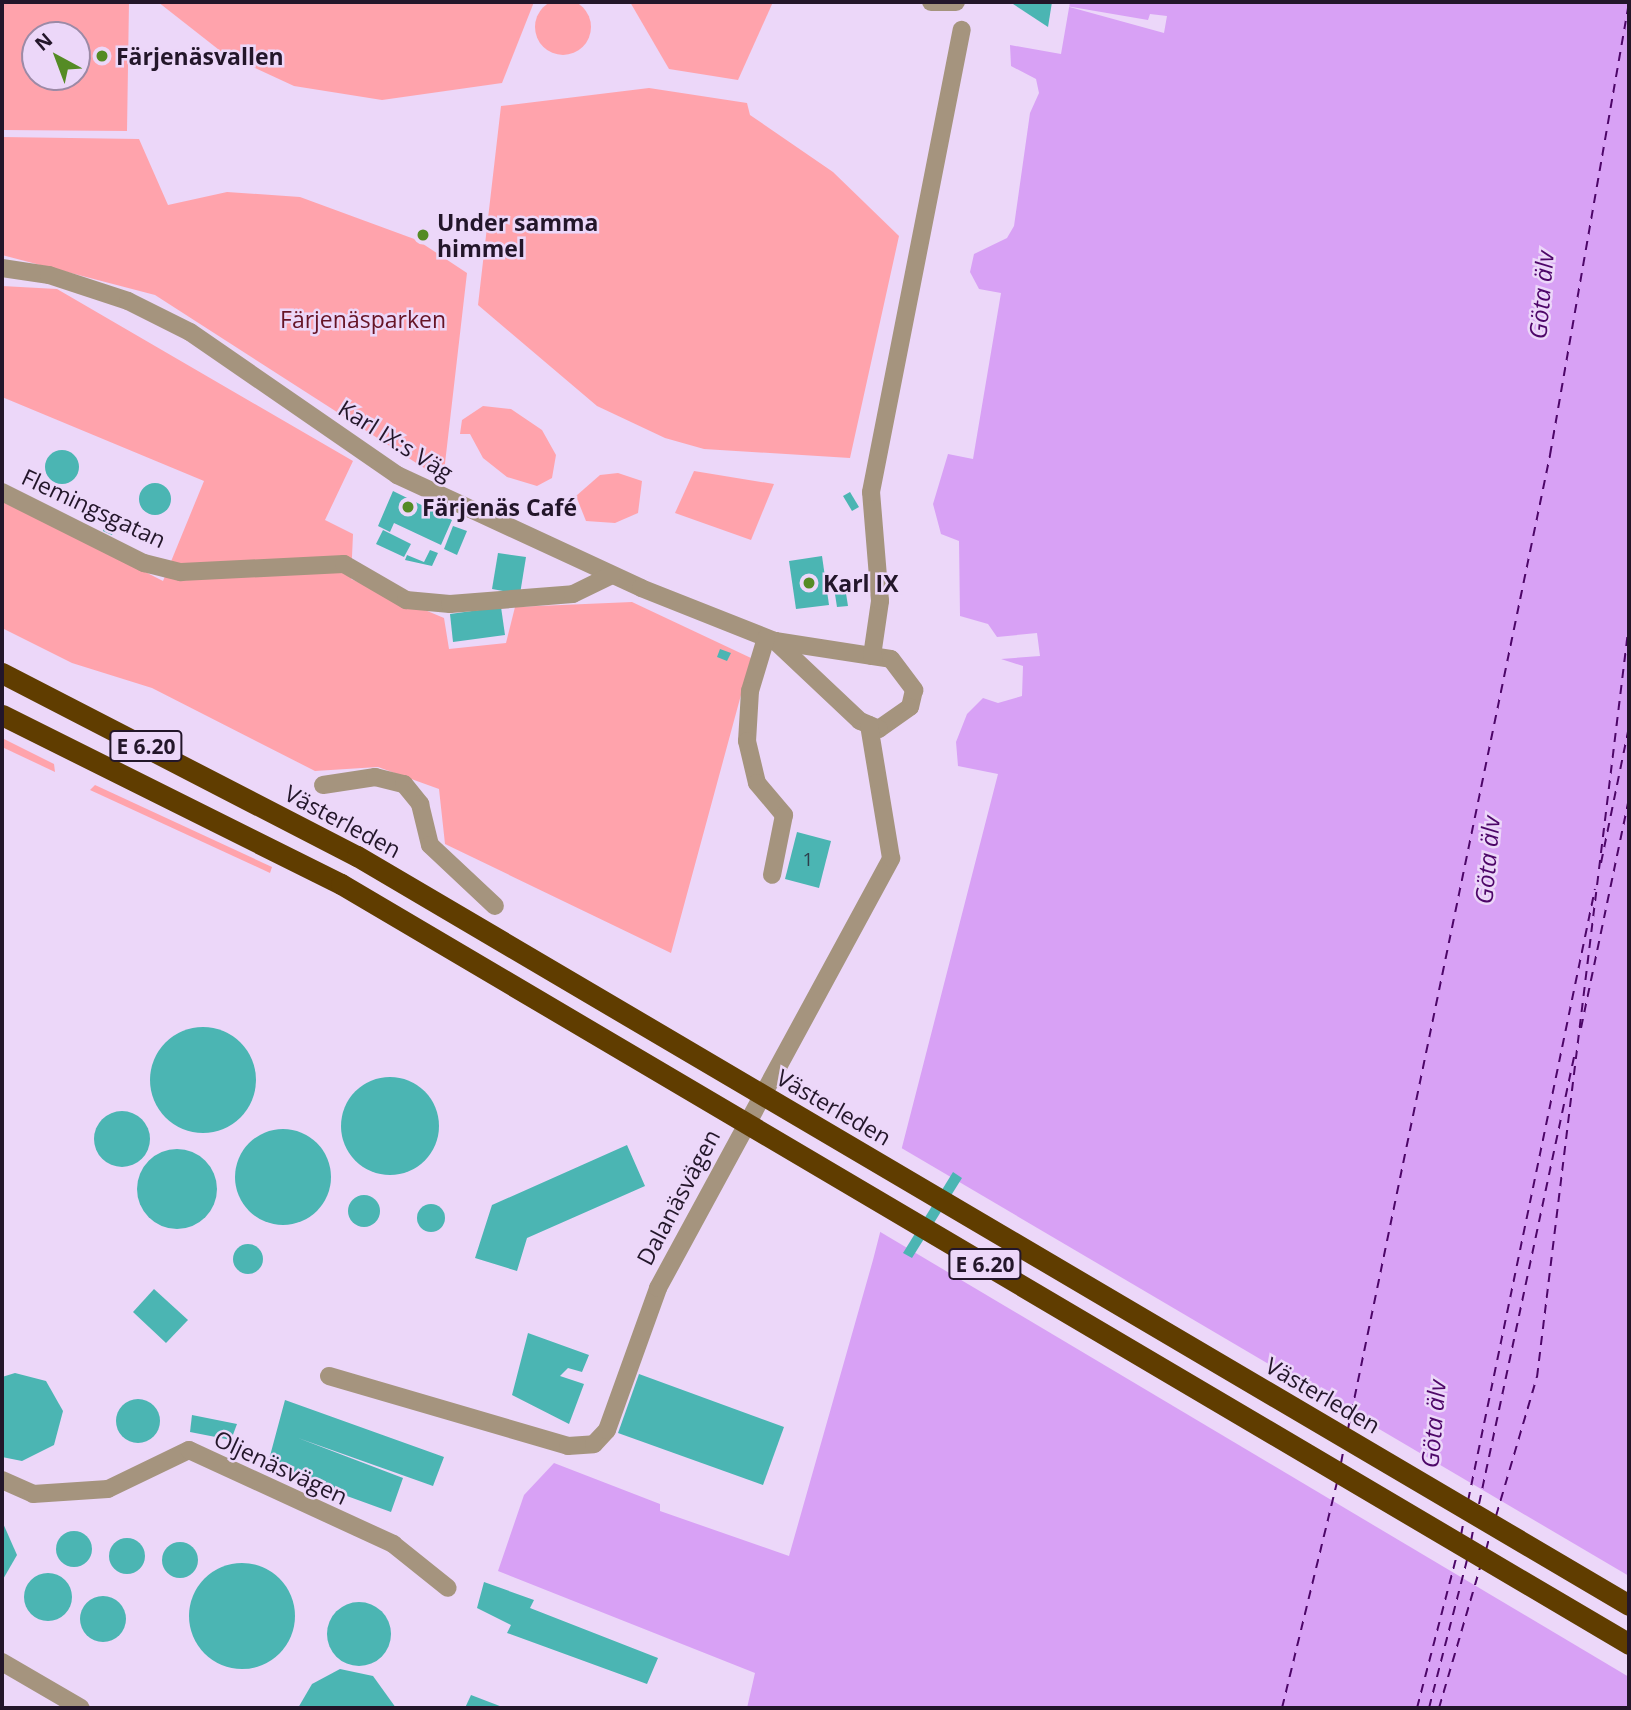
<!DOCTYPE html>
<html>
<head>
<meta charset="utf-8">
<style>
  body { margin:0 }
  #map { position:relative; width:1631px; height:1710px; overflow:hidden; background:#ecd7f9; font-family:"Open Sans",sans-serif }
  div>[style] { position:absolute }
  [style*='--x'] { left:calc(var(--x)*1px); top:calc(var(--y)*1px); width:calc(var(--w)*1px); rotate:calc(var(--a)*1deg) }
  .green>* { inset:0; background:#ffa3ac }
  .round { border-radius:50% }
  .water>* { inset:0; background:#d8a1f5 }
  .pier>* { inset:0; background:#ecd7f9 }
  .ferry>* { height:2px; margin-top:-1px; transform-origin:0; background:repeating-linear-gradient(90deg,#4d0668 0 9px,transparent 0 16px) }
  .building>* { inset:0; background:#4bb5b3 }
  .minor>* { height:18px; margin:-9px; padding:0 9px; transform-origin:9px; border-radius:9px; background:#a5947e }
  .highway>* { height:21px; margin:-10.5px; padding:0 10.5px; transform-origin:10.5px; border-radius:10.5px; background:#603d00 }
  .highway-bridge>* { height:21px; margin:-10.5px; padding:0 10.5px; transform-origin:10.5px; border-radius:10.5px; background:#603d00 }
  .dots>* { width:19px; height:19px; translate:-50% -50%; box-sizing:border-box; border:4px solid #ecd7f9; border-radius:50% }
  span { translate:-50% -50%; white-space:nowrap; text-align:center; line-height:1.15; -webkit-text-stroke:5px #ecd7f9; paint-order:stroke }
  .number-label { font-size:19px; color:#2d3e4c }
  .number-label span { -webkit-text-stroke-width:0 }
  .shield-label span { padding:2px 5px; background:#ecd7f9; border:2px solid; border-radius:5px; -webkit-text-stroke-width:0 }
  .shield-label { font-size:21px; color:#23162a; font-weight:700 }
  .poi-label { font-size:23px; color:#23162a; font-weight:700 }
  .left { translate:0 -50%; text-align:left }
  .park-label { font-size:23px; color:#661426 }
  .street-label { font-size:23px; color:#23162a }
  .water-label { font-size:24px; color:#4d0668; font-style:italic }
  .frame { position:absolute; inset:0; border:4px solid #23162a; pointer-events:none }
  .north { position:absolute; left:21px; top:21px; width:70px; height:70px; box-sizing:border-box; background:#ecd7f9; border:2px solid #9c8aa6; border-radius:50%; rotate:319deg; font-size:19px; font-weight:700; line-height:28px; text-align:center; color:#23162a }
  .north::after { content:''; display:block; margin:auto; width:24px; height:32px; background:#558b25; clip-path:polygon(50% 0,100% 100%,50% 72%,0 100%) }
</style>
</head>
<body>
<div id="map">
  <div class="green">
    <i class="round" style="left:535px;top:-1px;width:56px;height:56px"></i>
    <i style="clip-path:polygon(evenodd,2px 2px,129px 2px,127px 131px,2px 130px,2px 2px,35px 35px,77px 35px,77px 77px,35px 77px,35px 35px)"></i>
    <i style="clip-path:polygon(158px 2px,534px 2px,502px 83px,382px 100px,294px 86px,223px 53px)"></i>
    <i style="clip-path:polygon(630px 2px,773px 2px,738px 80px,669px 69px)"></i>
    <i style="clip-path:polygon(649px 88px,747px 103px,750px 115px,833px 172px,899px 236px,850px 458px,704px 449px,665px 438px,597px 406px,478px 305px,501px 106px)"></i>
    <i style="clip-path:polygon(2px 137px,139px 139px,168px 205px,227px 192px,300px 197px,417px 240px,467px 273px,444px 472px,435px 475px,155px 295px,2px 255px)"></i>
    <i style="clip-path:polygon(2px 286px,57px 289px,353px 461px,325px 520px,353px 534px,351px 579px,444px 618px,449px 649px,506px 643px,515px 607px,632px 602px,751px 658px,671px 953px,445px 844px,439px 789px,378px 767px,315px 771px,152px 688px,72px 663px,2px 628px,2px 499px,163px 581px,204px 481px,2px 397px)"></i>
    <i style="clip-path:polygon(483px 406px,511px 409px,542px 430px,556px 455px,552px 478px,537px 486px,507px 477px,483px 458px,470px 434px,460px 434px,462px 420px)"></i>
    <i style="clip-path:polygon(694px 471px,774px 484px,751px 540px,675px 513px)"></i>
    <i style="clip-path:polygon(618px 473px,642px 481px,638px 513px,615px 523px,586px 521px,576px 496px,600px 475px)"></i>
    <i style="clip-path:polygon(2px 738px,54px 764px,55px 772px,2px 747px)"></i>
    <i style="clip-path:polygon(95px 785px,272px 867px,270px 873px,90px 790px)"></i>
  </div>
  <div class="water">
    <i style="clip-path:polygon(1070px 2px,1629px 2px,1629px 1708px,747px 1708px,755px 1673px,498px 1571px,524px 1495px,554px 1463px,660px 1504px,660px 1511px,789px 1556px,873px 1260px,998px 774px,958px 766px,956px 742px,967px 714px,983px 698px,998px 703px,1022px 696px,1023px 666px,1001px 659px,1040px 656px,1037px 633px,997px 637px,988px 624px,960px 616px,959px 541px,941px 534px,933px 504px,948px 454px,973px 459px,1001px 293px,979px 289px,970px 272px,974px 254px,1007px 238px,1014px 226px,1030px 113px,1039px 93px,1036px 79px,1011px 66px,1010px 45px,1061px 54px)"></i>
  </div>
  <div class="pier">
    <i style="clip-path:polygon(1066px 6px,1148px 20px,1150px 14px,1167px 16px,1164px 33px)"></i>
    <i style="clip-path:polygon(898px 1146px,1629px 1576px,1629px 1677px,877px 1230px)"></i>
  </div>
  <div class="ferry">
    <i style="--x:1601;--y:863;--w:139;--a:-78.4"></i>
    <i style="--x:1581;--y:1028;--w:234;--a:-78.2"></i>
    <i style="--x:1348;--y:1429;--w:995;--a:-78.28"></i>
    <i style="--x:1550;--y:455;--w:460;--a:-80.1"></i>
    <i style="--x:1341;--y:1463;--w:15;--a:-79"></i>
    <i style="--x:1468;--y:1501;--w:625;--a:-78.28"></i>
    <i style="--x:1479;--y:1504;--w:460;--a:-78"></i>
    <i style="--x:1496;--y:1516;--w:145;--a:-73.6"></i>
    <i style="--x:1537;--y:1377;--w:760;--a:-83.04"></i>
    <i style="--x:1461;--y:1535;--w:15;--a:-79"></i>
    <i style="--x:1471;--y:1541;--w:15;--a:-79"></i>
    <i style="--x:1486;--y:1550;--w:16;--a:-75"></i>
    <i style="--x:1282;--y:1708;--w:232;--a:-76.3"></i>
    <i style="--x:1417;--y:1708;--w:159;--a:-75.4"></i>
    <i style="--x:1429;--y:1708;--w:153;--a:-75.6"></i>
    <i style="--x:1439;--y:1708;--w:146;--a:-73.7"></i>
  </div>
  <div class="building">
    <i style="clip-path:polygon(1010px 2px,1052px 2px,1048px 27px)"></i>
    <i class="round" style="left:45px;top:450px;width:34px;height:34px"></i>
    <i class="round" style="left:139px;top:483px;width:32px;height:32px"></i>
    <i style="clip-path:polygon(393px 491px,452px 520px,441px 545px,394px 523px,390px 532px,378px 526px)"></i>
    <i style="clip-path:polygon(850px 492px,859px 507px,852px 511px,843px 496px)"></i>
    <i style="clip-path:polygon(110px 513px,120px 517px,112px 535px,103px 531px)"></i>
    <i style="clip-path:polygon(453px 526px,467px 531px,457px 555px,444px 549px)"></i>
    <i style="clip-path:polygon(383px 530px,411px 544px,404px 557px,376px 544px)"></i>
    <i style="clip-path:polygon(430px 550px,438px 553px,432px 566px,405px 560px,407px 555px,424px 562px)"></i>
    <i style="clip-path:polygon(498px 553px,526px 557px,520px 594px,492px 589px)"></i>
    <i style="clip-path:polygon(822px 556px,829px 605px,796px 609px,789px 561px)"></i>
    <i style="clip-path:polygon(845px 587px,848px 606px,837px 607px,834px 588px)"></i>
    <i style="clip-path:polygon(501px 607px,505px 635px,453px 642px,450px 614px)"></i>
    <i style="clip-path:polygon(720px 649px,731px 653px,727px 661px,717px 657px)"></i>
    <i style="clip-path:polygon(797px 832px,831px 841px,819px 888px,785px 879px)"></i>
    <i class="round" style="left:150px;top:1027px;width:106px;height:106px"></i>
    <i class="round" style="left:341px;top:1077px;width:98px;height:98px"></i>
    <i class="round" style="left:94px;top:1111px;width:56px;height:56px"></i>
    <i class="round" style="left:235px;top:1129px;width:96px;height:96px"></i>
    <i style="clip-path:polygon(627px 1145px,645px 1186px,527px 1238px,517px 1271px,475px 1258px,492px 1205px)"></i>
    <i class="round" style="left:137px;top:1149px;width:80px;height:80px"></i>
    <i style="clip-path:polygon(953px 1172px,962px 1178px,912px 1258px,903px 1253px)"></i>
    <i class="round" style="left:348px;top:1195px;width:32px;height:32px"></i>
    <i class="round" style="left:417px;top:1204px;width:28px;height:28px"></i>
    <i class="round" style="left:233px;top:1244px;width:30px;height:30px"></i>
    <i style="clip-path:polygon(154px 1289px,188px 1320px,166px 1343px,133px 1312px)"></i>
    <i style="clip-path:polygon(528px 1333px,589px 1355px,582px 1372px,568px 1368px,560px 1376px,584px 1384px,569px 1424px,512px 1395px)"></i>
    <i style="clip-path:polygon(15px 1373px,46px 1381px,63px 1411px,54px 1445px,22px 1461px,2px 1457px,2px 1377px)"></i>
    <i style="clip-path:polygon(639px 1374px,784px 1427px,763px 1485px,618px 1433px)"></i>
    <i class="round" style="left:116px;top:1399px;width:44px;height:44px"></i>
    <i style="clip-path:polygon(285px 1400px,444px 1457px,433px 1486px,298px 1438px,403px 1478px,391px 1512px,267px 1467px)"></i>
    <i style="clip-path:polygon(192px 1415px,237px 1424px,231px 1440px,190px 1432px)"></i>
    <i style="clip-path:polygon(2px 1521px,17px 1555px,2px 1581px)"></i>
    <i class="round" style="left:56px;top:1531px;width:36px;height:36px"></i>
    <i class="round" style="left:109px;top:1538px;width:36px;height:36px"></i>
    <i class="round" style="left:162px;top:1542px;width:36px;height:36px"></i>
    <i class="round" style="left:189px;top:1563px;width:106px;height:106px"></i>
    <i class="round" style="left:24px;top:1573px;width:48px;height:48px"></i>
    <i style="clip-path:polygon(484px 1582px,534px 1600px,530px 1608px,658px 1658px,647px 1684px,507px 1633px,511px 1625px,477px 1608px)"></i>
    <i class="round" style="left:80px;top:1596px;width:46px;height:46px"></i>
    <i class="round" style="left:327px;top:1602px;width:64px;height:64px"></i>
    <i style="clip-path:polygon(340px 1669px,373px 1676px,396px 1708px,298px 1708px,312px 1684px)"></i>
    <i style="clip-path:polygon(471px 1695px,505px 1708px,465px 1708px)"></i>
  </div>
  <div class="minor">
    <i style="--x:931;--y:2;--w:25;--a:0"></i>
    <i style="--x:2;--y:268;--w:48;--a:8.5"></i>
    <i style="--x:49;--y:275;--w:83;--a:18.2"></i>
    <i style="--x:128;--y:301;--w:69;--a:26.6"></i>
    <i style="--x:190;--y:332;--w:252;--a:34.6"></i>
    <i style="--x:397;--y:475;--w:269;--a:24.8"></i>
    <i style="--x:641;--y:588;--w:144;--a:21.6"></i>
    <i style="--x:775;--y:641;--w:117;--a:8.8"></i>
    <i style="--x:891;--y:659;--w:39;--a:53"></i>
    <i style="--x:914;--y:690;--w:17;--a:103"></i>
    <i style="--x:910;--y:707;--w:38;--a:145"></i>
    <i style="--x:879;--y:729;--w:21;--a:-157"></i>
    <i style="--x:860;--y:721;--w:117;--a:-136.7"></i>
    <i style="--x:2;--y:492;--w:159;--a:26.6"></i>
    <i style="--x:144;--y:563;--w:38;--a:14"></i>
    <i style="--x:181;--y:572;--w:163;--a:-2.8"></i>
    <i style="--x:344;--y:564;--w:72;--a:30.1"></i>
    <i style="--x:406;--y:600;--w:44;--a:5.2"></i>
    <i style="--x:450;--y:604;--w:123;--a:-4.6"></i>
    <i style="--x:573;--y:594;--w:43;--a:-26"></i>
    <i style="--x:766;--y:638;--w:55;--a:106.8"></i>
    <i style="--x:750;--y:691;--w:50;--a:93.4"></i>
    <i style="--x:747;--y:741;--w:43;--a:76.6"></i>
    <i style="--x:757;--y:783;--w:42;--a:49.8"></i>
    <i style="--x:784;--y:815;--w:61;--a:101.3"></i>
    <i style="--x:872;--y:656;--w:56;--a:-81.7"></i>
    <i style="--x:880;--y:601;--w:109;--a:-94.7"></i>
    <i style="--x:871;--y:492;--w:471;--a:-78.9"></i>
    <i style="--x:323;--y:785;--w:53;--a:-8.7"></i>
    <i style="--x:375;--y:777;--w:30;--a:14"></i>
    <i style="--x:404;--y:784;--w:26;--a:51"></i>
    <i style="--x:420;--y:804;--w:42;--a:76.3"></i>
    <i style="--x:430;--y:845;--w:89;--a:43.2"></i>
    <i style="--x:329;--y:1376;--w:249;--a:16.3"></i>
    <i style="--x:568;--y:1446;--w:26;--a:-4"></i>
    <i style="--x:594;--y:1444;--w:19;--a:-47"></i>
    <i style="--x:607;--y:1430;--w:151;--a:-70.2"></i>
    <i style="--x:658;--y:1288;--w:489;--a:-61.5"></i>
    <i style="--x:891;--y:858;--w:135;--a:-99.4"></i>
    <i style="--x:2;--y:1480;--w:34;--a:24"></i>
    <i style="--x:33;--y:1494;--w:75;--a:-3.8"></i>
    <i style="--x:108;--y:1489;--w:90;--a:-25.7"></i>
    <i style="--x:189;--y:1450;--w:225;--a:24.7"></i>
    <i style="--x:393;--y:1544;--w:70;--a:38.7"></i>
    <i style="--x:2;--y:1662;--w:91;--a:30.2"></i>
  </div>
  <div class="highway">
    <i style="--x:2;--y:673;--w:399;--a:27.3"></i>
    <i style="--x:2;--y:715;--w:379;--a:26.5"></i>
  </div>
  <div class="highway-bridge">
    <i style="--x:357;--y:856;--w:1476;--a:30.49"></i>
    <i style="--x:341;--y:884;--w:1496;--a:30.54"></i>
  </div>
  <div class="dots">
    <i style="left:102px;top:56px;background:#558b25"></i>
    <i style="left:423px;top:235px;background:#558b25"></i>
    <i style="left:408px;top:507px;background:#558b25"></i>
    <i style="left:809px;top:583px;background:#558b25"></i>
  </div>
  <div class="number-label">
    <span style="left:808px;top:860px">1</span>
  </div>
  <div class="shield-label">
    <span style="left:146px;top:746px">E 6.20</span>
    <span style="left:985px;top:1264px">E 6.20</span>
  </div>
  <div class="poi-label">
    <span class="left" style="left:116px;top:56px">Färjenäsvallen</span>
    <span class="left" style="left:437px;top:235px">Under samma<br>himmel</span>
    <span class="left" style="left:422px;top:507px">Färjenäs Café</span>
    <span class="left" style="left:823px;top:583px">Karl IX</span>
  </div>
  <div class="park-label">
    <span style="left:363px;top:319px">Färjenäsparken</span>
  </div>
  <div class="street-label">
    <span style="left:396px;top:440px;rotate:32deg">Karl IX:s Väg</span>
    <span style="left:94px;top:508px;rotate:25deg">Flemingsgatan</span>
    <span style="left:343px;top:821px;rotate:28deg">Västerleden</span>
    <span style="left:834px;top:1107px;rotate:30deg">Västerleden</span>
    <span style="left:678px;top:1197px;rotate:-62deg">Dalanäsvägen</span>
    <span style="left:1323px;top:1395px;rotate:30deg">Västerleden</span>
    <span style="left:281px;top:1467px;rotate:25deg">Oljenäsvägen</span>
  </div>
  <div class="water-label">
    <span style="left:1541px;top:295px;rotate:-85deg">Göta älv</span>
    <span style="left:1487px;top:860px;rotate:-85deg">Göta älv</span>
    <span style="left:1433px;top:1424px;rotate:-85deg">Göta älv</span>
  </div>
  <div class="frame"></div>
  <div class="north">N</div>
</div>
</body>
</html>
